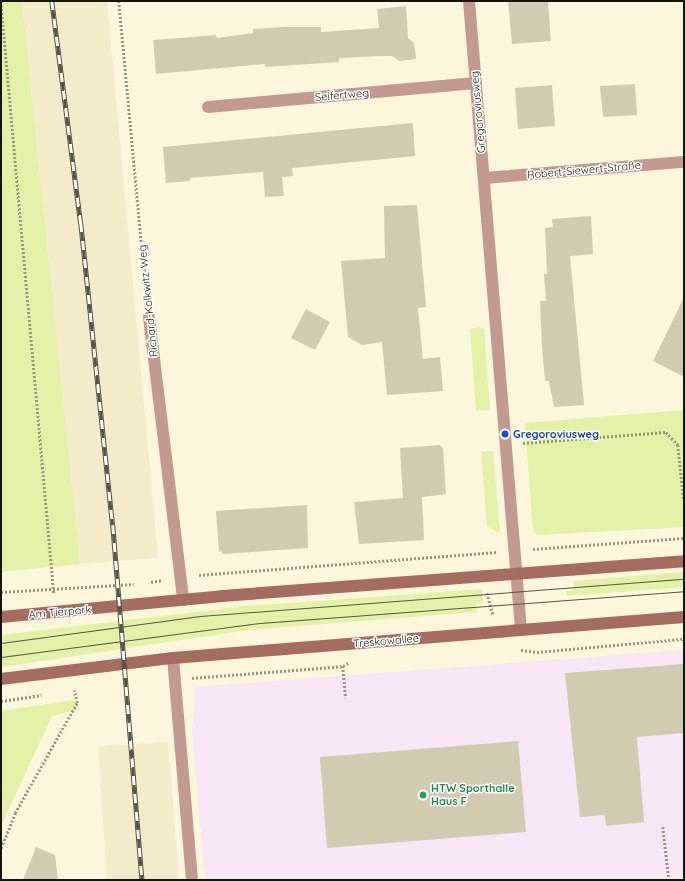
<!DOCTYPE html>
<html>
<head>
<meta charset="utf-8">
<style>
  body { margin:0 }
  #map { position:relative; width:685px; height:881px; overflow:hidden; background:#fcf6dc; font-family:Quicksand,sans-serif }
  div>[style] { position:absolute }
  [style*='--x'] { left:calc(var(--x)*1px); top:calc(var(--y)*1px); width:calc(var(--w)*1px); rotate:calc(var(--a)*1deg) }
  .built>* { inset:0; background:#f3ebc9 }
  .education>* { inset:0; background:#f8e5f5 }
  .green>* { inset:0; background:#e3f0a7 }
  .building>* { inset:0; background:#d1cbb2 }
  .path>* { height:2.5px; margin-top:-1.25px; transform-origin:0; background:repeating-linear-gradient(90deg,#999582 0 2px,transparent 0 4px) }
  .lane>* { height:12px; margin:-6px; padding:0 6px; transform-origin:6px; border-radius:6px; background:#c29a91 }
  .street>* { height:12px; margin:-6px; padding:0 6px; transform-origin:6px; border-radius:6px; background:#c29a91 }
  .secondary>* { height:12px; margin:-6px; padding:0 6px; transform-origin:6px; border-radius:6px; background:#a56d61 }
  .tram>* { height:1px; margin:-0.5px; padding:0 0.5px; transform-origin:0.5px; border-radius:0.5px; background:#575446 }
  .rail>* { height:4.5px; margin-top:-2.25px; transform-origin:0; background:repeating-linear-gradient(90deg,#fff 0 9px,#575446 0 18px); box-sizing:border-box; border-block:1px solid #575446 }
  .dots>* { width:11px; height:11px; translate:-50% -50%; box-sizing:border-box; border:2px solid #fff; border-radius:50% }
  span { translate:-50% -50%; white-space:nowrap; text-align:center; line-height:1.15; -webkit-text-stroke:3px #fff; paint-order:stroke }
  .street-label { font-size:11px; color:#15130a }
  .transit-label { font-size:11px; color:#164399; font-weight:700 }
  .left { translate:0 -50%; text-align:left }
  .leisure-label { font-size:11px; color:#27864d; font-weight:700 }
  .frame { position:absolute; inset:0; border:2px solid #15130a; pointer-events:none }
</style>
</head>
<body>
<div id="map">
  <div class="built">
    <i style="clip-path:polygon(22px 1px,107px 1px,158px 558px,80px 564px)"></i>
    <i style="clip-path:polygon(168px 742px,179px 880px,107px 880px,98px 746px)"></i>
  </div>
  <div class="education">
    <i style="clip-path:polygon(684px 650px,684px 880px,205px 880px,192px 731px,196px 687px)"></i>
  </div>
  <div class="green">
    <i style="clip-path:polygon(1px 1px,22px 1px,80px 564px,1px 572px)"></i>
    <i style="clip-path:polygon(479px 327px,484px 329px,490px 410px,476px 411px,470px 329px)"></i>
    <i style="clip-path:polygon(684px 410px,684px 527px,537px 535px,533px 531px,525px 423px)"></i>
    <i style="clip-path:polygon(493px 451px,500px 531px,499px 533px,487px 526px,481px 452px)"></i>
    <i style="clip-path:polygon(684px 572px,684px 587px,567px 596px,566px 591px,574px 590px,573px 581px)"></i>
    <i style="clip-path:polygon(482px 589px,483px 603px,476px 604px,477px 612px,248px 630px,1px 667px,1px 635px,246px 606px)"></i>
    <i style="clip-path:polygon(74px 700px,80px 709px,52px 716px,1px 826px,1px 711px)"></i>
  </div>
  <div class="building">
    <i style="clip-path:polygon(508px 1px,548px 1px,551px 41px,512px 44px)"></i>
    <i style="clip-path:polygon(406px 6px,408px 38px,414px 43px,416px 59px,399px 61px,392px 56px,381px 56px,339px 58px,339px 62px,265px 67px,265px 64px,156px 74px,153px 40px,216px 35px,217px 38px,253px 33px,253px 29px,283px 27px,321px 27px,321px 32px,379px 28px,377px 9px)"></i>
    <i style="clip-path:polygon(635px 84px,637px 115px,603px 117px,600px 86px)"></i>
    <i style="clip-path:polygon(552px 85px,555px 126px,518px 129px,515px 88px)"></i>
    <i style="clip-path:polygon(413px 123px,415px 156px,292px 168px,293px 176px,282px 177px,284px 196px,265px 197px,263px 172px,190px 178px,190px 181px,166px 183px,163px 147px)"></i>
    <i style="clip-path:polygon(417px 205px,426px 307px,418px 308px,423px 359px,440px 357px,443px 391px,387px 395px,382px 342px,362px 345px,348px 337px,341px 261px,385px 258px,384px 206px)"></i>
    <i style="clip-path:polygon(591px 216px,593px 254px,570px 256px,584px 405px,554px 407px,549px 381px,545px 381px,542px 348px,540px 301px,546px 301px,544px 274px,547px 274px,545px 228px,553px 227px,552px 219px)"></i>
    <i style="clip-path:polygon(684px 297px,684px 377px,653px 361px)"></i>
    <i style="clip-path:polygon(306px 309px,330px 322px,315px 350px,291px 338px)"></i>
    <i style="clip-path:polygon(440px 445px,443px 448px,446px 494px,422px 497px,424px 540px,359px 544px,354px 502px,403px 498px,400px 448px)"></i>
    <i style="clip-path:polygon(307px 505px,308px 548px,222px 554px,222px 551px,219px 552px,216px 511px)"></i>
    <i style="clip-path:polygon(684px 664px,684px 733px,637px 737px,644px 822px,606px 826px,605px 815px,580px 817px,565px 673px)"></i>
    <i style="clip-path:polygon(518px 741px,526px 832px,327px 848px,320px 757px)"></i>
    <i style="clip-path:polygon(36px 847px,55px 855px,58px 880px,23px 880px)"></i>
  </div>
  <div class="path">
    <i style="--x:1;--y:1;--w:595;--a:84.89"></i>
    <i style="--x:119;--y:1;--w:300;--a:84.7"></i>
    <i style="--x:523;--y:443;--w:143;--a:-4.4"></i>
    <i style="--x:666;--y:432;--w:18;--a:47"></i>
    <i style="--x:678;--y:445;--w:56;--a:83.9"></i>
    <i style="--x:533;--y:549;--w:151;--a:-4.2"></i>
    <i style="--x:199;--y:575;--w:299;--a:-4.4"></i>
    <i style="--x:151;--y:582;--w:11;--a:-10"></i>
    <i style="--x:1;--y:592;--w:133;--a:-3.4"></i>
    <i style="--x:487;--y:593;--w:22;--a:74"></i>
    <i style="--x:521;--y:650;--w:16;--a:7"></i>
    <i style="--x:537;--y:652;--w:148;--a:-5.1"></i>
    <i style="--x:343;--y:666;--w:32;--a:85"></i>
    <i style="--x:192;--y:678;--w:151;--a:-4.5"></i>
    <i style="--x:343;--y:666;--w:6;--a:-31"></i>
    <i style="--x:1;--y:701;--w:41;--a:-8.3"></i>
    <i style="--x:663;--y:827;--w:53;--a:83.5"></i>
    <i style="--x:1;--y:848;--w:38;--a:-68"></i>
    <i style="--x:15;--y:813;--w:126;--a:-60.6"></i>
    <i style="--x:77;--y:703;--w:13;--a:-103"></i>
  </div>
  <div class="lane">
    <i style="--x:149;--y:317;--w:285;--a:83.1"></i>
    <i style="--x:173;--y:658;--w:223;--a:85.1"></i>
  </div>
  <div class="street">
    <i style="--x:469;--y:1;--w:631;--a:85.27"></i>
    <i style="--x:208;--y:107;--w:269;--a:-5.1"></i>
    <i style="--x:484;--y:178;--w:201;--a:-4.6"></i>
  </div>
  <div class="secondary">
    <i style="--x:1;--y:617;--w:222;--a:-5.4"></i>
    <i style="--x:222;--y:596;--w:463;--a:-4.3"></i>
    <i style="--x:1;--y:679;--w:173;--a:-7"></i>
    <i style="--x:173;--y:658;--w:513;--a:-4.59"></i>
  </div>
  <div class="tram">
    <i style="--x:1;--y:643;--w:201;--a:-7.7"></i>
    <i style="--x:200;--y:616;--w:485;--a:-4.4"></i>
    <i style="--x:1;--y:657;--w:261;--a:-7.5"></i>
    <i style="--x:260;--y:623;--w:425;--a:-4.3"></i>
  </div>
  <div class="rail">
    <i style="--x:52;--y:1;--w:224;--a:82.6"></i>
    <i style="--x:81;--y:223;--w:304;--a:84"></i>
    <i style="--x:113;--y:525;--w:356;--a:85.3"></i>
  </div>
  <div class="dots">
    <i style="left:505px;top:434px;background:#1a4fb4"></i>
    <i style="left:423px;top:795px;background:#2e9e5b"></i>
  </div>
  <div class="street-label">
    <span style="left:342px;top:95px;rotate:-5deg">Seifertweg</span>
    <span style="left:478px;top:112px;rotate:-95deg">Gregoroviusweg</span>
    <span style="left:584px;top:170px;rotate:-5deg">Robert-Siewert-Straße</span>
    <span style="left:148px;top:301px;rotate:-96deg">Richard-Kolkwitz-Weg</span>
    <span style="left:60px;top:612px;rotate:-5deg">Am Tierpark</span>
    <span style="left:386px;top:641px;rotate:-5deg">Treskowallee</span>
  </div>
  <div class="transit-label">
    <span class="left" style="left:513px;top:434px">Gregoroviusweg</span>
  </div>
  <div class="leisure-label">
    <span class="left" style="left:431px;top:795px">HTW Sporthalle<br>Haus F</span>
  </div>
  <div class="frame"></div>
</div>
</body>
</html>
